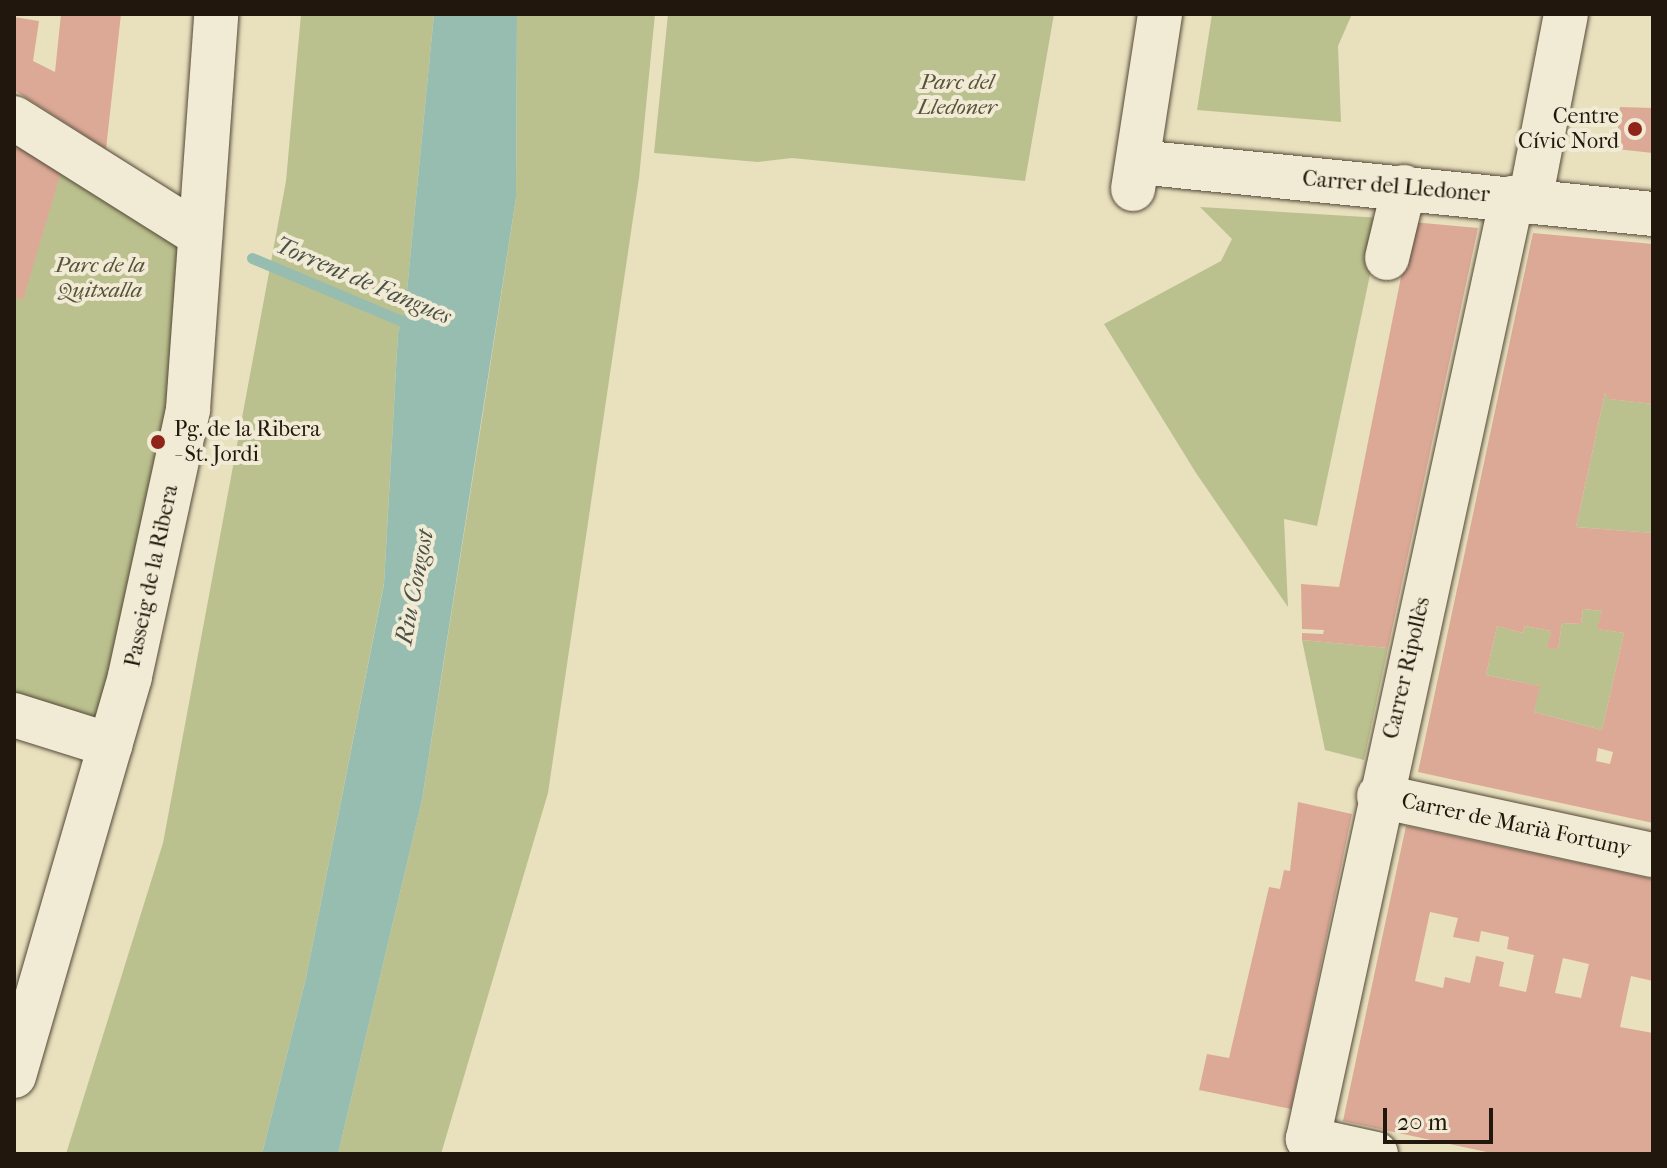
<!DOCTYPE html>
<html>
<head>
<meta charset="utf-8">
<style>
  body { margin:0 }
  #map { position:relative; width:1667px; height:1168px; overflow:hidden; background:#e9e0be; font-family:"IM FELL French Canon",serif }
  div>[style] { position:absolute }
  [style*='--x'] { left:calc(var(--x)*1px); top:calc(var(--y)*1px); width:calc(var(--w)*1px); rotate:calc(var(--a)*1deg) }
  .green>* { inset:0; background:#bbc18e }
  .water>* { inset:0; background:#97bdb1 }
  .stream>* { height:11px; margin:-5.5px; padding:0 5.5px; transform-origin:5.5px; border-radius:5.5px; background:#97bdb1 }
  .building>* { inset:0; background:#dca997 }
  .roads { filter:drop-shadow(0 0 2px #544938) drop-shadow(0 0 2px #544938) }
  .minor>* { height:44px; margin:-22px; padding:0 22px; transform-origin:22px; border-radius:22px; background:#f1ebd5 }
  .dots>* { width:22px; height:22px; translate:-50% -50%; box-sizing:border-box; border:4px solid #f1ebd5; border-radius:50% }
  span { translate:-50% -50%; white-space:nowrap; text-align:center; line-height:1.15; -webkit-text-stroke:8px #f1ebd5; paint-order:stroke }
  .park-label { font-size:22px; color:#58523a; font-style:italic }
  .poi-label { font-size:22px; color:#22170c }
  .right { translate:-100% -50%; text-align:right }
  .left { translate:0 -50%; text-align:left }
  .street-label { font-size:22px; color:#22170c }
  .water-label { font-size:24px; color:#4b5146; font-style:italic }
  .frame { position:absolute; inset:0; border:16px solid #22170c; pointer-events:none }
  .scale { position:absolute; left:1383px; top:1108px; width:110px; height:36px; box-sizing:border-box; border:4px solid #22170c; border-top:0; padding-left:10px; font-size:24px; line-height:28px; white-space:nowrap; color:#22170c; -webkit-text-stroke:6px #f1ebd5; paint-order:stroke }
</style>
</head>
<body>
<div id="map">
  <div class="green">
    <i style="clip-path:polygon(301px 14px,434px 14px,405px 311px,398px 333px,384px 583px,306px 978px,262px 1154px,66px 1154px,163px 843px,286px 181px)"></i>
    <i style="clip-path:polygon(517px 14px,655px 14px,639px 178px,548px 793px,441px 1154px,338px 1154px,422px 800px,482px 419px,516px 198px)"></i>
    <i style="clip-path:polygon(668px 14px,1054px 14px,1025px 181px,792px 158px,758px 162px,654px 153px)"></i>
    <i style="clip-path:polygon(1212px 14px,1352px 14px,1338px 46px,1341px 122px,1197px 110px)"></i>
    <i style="clip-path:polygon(14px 118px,192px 229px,173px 413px,110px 745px,14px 715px)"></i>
    <i style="clip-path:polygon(1200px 207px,1382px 218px,1317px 526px,1284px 519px,1288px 607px,1196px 473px,1104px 324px,1221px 261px,1232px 239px)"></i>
    <i style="clip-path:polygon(1605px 393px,1610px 399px,1653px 404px,1653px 533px,1576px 527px)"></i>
    <i style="clip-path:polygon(1583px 609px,1602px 611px,1598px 629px,1624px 633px,1602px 730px,1534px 712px,1539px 686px,1486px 675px,1497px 626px,1523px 633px,1525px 626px,1551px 631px,1548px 647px,1558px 649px,1562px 623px,1581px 624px)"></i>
    <i style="clip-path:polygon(1302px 640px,1388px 648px,1364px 760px,1325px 750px)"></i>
  </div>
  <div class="water">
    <i style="clip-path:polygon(434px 14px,517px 14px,516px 198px,422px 800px,338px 1154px,262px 1154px,306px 978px,384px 584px,398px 333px,405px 311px)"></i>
  </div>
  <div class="stream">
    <i style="--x:252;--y:258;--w:176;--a:22.8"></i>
  </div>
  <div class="building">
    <i style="clip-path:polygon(61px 14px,121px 14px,106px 149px,14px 90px,14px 17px,39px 21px,33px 61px,55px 72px)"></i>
    <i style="clip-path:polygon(1620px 107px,1653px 108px,1653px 153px,1616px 149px)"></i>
    <i style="clip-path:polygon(14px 147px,64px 162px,23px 300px,14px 297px)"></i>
    <i style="clip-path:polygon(1412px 222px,1478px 228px,1388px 648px,1302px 640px,1302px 633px,1323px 634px,1324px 630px,1302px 629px,1301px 584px,1339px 587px)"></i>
    <i style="clip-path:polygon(evenodd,1533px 233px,1653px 244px,1653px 404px,1609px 399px,1605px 393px,1576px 527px,1653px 533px,1653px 823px,1418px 772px,1533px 233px,1583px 609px,1602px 611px,1597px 629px,1624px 633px,1602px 730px,1534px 712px,1540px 686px,1486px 675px,1497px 626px,1523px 633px,1525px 626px,1551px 631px,1547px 648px,1558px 649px,1562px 623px,1581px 624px,1583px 609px,1533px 233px,1598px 748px,1613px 752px,1610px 764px,1596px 761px,1598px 748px)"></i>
    <i style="clip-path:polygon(1298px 802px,1352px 814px,1291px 1109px,1199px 1090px,1207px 1054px,1229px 1058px,1269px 887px,1280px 889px,1284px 870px,1290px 871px)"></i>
    <i style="clip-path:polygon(evenodd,1406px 826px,1653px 879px,1653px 981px,1631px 976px,1620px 1027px,1653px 1033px,1653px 1154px,1496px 1154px,1343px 1121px,1406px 826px,1430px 912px,1458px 918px,1453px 937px,1479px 942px,1481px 931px,1509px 937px,1507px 949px,1534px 955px,1526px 992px,1499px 986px,1504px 962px,1476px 956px,1470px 983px,1445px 977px,1443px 988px,1415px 981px,1430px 912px,1406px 826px,1563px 958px,1589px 964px,1581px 998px,1555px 993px,1563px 958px)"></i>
  </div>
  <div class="roads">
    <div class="minor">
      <i style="--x:14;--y:118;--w:220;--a:32.2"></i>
      <i style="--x:1138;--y:162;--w:518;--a:5.77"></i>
      <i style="--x:1133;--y:189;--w:177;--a:-81.2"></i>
      <i style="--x:1530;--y:201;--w:190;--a:-79.1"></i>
      <i style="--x:1387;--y:258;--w:73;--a:-76.5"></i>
      <i style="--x:14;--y:715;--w:101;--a:17.4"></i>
      <i style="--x:1379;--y:796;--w:280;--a:12.2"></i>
      <i style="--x:14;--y:1076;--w:416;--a:-73.8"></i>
      <i style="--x:130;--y:676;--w:273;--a:-77.7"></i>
      <i style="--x:188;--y:409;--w:396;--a:-85.9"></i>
      <i style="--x:1376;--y:1154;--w:70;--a:-167.6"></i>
      <i style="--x:1308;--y:1139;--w:963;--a:-77.77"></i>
    </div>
  </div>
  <div class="dots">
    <i style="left:1635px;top:129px;background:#8f2418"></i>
    <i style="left:158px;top:442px;background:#8f2418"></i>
  </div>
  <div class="park-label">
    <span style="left:957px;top:95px">Parc del<br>Lledoner</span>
    <span style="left:100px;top:278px">Parc de la<br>Quitxalla</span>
  </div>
  <div class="poi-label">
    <span class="right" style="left:1619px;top:129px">Centre<br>Cívic Nord</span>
    <span class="left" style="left:174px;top:442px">Pg. de la Ribera<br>- St. Jordi</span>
  </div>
  <div class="street-label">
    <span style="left:1396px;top:187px;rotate:5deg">Carrer del Lledoner</span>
    <span style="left:152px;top:576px;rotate:-78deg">Passeig de la Ribera</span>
    <span style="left:1407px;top:668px;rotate:-77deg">Carrer Ripollès</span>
    <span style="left:1516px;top:825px;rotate:12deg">Carrer de Marià Fortuny</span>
  </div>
  <div class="water-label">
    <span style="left:363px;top:281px;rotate:23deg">Torrent de Fangues</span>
    <span style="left:415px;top:587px;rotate:-79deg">Riu Congost</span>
  </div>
  <div class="frame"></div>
  <div class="scale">20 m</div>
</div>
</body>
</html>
